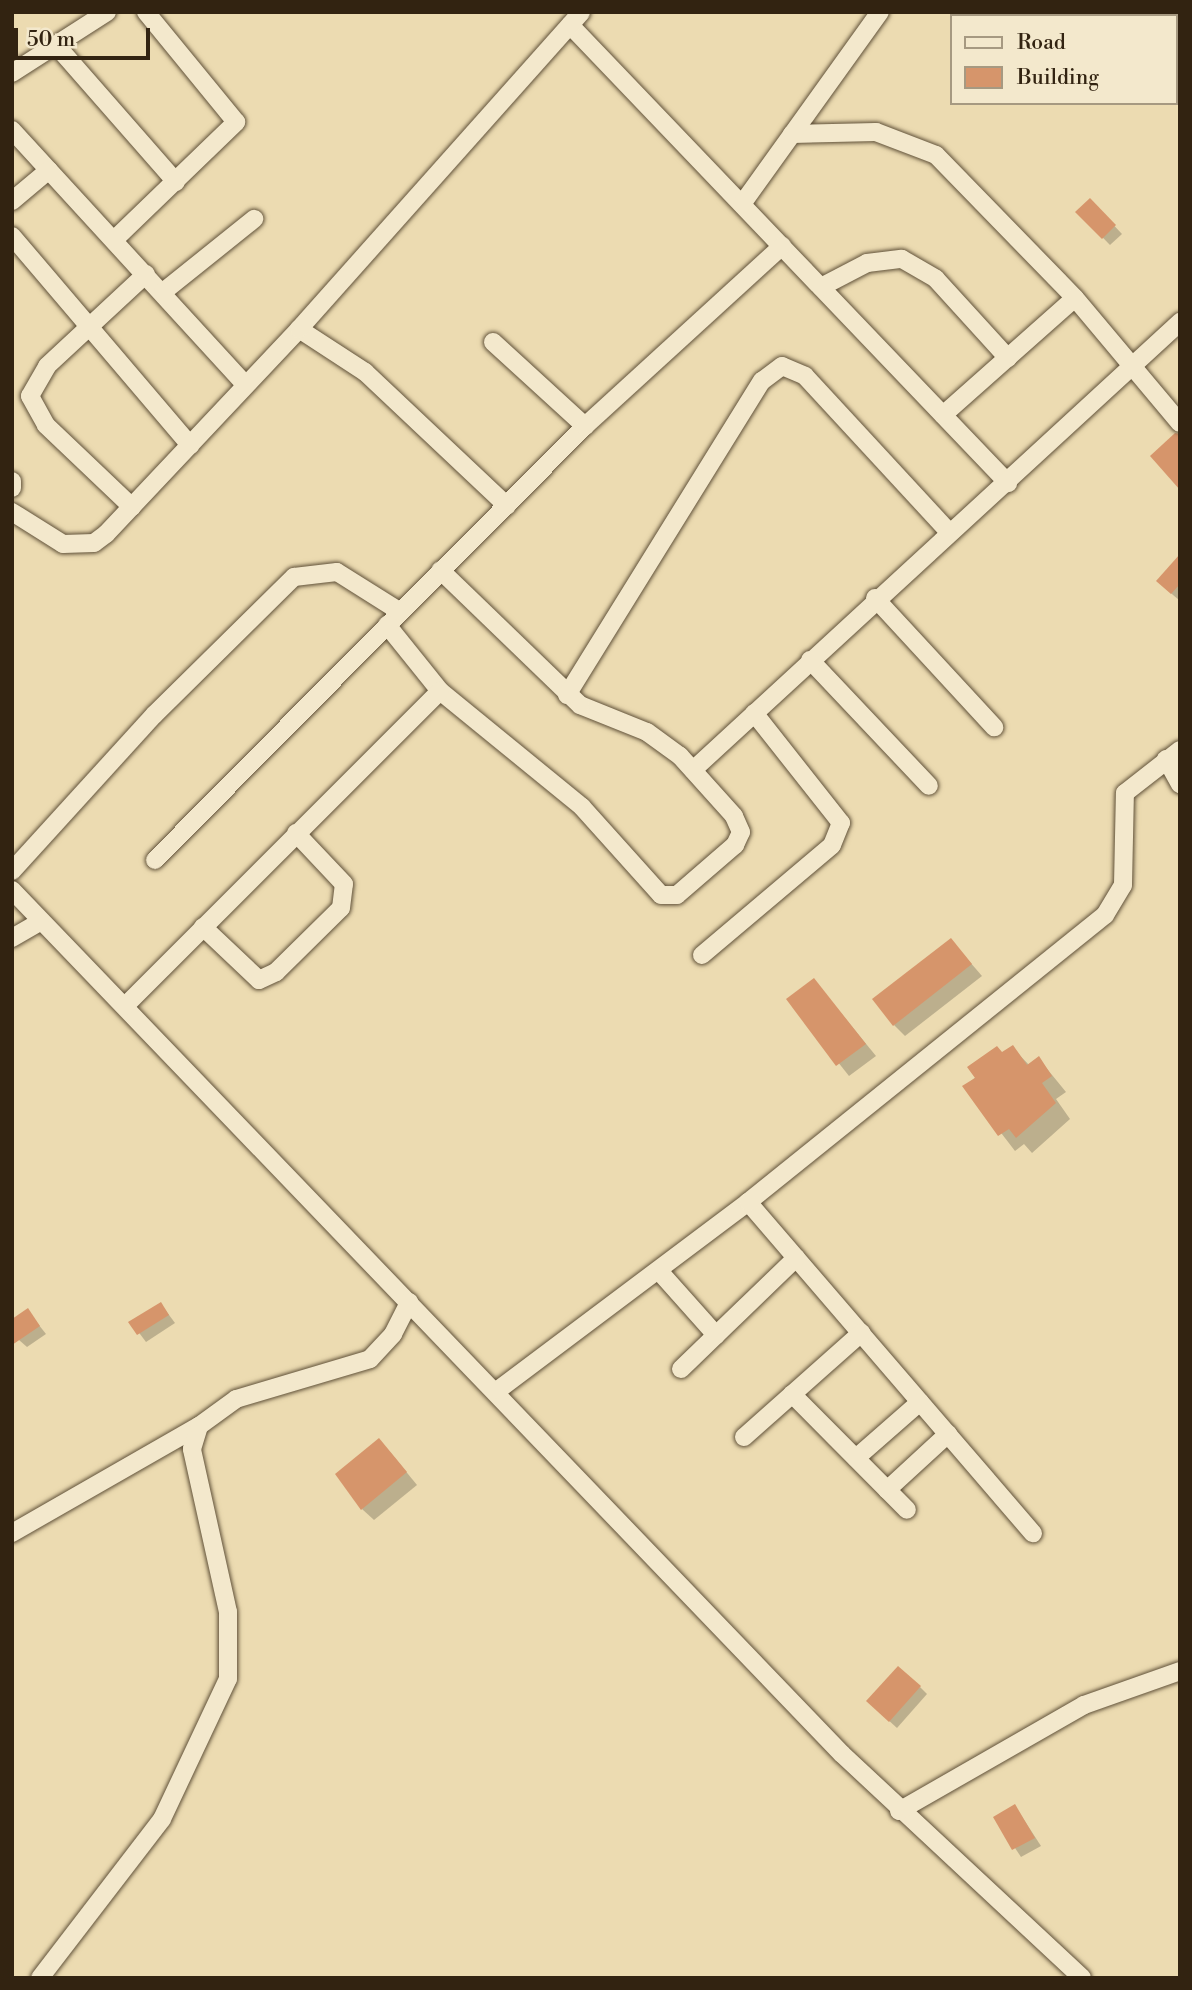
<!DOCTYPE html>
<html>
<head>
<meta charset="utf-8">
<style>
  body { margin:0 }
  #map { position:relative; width:1192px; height:1990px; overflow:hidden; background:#ecdbb1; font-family:"Libre Bodoni",serif }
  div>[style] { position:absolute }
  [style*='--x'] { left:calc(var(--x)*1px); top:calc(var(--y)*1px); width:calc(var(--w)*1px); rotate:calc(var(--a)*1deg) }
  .shadow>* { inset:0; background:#0003 }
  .building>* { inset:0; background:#d6956b }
  .roads { filter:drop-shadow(0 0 2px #605139) drop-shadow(0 0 2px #605139) }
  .minor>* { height:18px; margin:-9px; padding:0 9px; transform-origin:9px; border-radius:9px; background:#f3e8cc }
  span { translate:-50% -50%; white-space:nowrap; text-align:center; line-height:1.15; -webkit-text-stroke:6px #f3e8cc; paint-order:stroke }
  .frame { position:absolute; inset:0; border:14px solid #322311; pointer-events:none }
  .legend { position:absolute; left:950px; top:14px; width:228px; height:91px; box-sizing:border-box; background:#f3e8cc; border:2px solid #a69981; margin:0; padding:9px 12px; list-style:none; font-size:21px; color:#322311 }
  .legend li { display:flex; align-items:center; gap:14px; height:35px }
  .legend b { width:35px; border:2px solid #a69981 }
  .scale { position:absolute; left:14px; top:28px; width:136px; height:32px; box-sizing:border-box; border:4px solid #322311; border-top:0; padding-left:9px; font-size:21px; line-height:24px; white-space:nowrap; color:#322311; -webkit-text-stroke:5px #f3e8cc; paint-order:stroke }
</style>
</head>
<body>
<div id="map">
  <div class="shadow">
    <i style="clip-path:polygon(1090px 200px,1122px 234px,1110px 245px,1078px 212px)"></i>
    <i style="clip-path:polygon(1180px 562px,1180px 600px,1179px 600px,1166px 589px)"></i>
    <i style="clip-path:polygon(951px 940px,982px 976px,905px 1036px,894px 1025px)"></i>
    <i style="clip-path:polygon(814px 980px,876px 1056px,849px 1076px,788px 999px)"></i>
    <i style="clip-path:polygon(1012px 1047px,1029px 1065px,1039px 1059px,1066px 1092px,1056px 1099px,1070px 1119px,1032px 1153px,1024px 1144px,1015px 1151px,965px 1086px)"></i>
    <i style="clip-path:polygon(161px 1304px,175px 1323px,146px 1342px,131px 1322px)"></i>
    <i style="clip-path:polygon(27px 1310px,46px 1334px,27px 1347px,19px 1340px)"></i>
    <i style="clip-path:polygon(390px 1452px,417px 1485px,374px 1520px,362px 1509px)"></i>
    <i style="clip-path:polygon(920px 1687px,927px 1694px,897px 1728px,876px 1709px)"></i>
    <i style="clip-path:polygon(1015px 1806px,1041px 1846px,1021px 1857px,995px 1818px)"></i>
  </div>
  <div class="building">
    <i style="clip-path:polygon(1090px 198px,1116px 225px,1102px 239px,1075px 212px)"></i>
    <i style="clip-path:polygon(1175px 433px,1180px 434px,1180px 490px,1150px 456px)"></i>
    <i style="clip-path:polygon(1180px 554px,1180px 584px,1171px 594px,1156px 581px)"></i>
    <i style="clip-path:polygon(951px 938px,972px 964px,893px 1026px,872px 999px)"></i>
    <i style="clip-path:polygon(814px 978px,866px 1044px,836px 1066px,786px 999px)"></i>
    <i style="clip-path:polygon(1013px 1045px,1027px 1065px,1039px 1056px,1052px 1076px,1042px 1083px,1056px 1103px,1016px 1138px,1009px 1129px,998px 1136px,962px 1086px,975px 1078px,967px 1067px,997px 1046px,1002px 1052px)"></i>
    <i style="clip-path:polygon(161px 1302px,169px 1315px,137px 1335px,128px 1322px)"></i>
    <i style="clip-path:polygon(28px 1308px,40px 1326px,12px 1345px,12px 1319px)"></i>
    <i style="clip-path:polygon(379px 1438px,407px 1472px,361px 1510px,335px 1474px)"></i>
    <i style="clip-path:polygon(898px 1666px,921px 1686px,889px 1722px,866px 1701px)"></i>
    <i style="clip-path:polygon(1015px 1804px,1035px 1838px,1012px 1850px,993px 1817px)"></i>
  </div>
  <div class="roads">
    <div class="minor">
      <i style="--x:570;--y:25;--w:634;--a:46.28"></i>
      <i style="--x:56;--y:45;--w:182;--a:48.8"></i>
      <i style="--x:12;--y:73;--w:113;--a:-32.7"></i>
      <i style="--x:12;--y:130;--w:346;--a:47.5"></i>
      <i style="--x:792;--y:134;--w:84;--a:-1.4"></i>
      <i style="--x:876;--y:132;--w:64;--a:21"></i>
      <i style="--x:936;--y:155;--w:199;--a:45.8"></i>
      <i style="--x:1075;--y:298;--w:163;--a:50"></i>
      <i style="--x:12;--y:201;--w:48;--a:-40"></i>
      <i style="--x:742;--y:204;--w:236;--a:-54.3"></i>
      <i style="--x:12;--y:236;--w:275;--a:49.6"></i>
      <i style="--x:114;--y:240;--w:170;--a:-44"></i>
      <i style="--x:236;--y:122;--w:142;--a:-129.3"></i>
      <i style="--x:821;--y:287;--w:52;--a:-27.6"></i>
      <i style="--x:867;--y:263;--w:35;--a:-7"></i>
      <i style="--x:902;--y:259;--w:39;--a:30"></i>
      <i style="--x:936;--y:279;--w:107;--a:47.7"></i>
      <i style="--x:163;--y:292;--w:117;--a:-38.7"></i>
      <i style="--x:299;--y:329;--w:79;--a:33.1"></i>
      <i style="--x:365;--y:372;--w:195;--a:43.3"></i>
      <i style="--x:493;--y:342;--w:125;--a:42.4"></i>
      <i style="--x:943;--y:415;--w:176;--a:-41.6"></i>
      <i style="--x:12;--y:481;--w:7;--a:90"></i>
      <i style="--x:132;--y:507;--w:119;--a:-136.4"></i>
      <i style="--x:46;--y:425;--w:33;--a:-119"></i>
      <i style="--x:30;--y:396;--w:34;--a:-60"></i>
      <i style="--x:47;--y:366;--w:135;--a:-42.9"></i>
      <i style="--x:12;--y:512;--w:60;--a:32.1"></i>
      <i style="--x:63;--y:544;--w:31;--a:-2"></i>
      <i style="--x:94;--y:543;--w:15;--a:-37"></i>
      <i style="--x:106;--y:534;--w:282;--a:-46.7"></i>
      <i style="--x:299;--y:329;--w:424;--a:-48.3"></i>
      <i style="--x:875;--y:598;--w:176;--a:47.3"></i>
      <i style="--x:387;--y:625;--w:85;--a:51.2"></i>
      <i style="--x:440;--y:691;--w:183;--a:39.2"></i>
      <i style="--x:582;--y:807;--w:118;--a:48.1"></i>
      <i style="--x:661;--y:895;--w:16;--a:0"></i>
      <i style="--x:677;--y:895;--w:77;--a:-40.8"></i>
      <i style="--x:735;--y:845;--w:14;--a:-65"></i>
      <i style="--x:741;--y:832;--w:17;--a:-114"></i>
      <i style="--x:734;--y:816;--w:81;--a:-132"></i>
      <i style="--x:680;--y:756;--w:41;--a:-144"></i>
      <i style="--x:647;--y:732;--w:72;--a:-158.1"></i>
      <i style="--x:580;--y:705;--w:194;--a:-136"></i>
      <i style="--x:810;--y:660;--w:173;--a:46.6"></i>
      <i style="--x:567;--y:695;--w:370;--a:-58.2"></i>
      <i style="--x:762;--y:381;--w:25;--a:-37"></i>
      <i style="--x:782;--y:366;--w:25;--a:23"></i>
      <i style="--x:805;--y:376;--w:211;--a:47.3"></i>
      <i style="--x:1166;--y:759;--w:29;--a:61"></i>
      <i style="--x:693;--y:770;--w:662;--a:-42.61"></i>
      <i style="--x:155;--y:860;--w:611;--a:-45.27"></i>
      <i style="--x:585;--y:426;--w:267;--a:-42.4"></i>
      <i style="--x:12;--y:871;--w:211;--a:-47.7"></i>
      <i style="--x:154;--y:715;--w:197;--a:-44.6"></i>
      <i style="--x:294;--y:577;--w:43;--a:-6.6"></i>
      <i style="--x:337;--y:572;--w:73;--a:32.2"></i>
      <i style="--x:12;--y:890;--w:1198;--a:46.15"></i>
      <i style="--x:842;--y:1754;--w:328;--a:43"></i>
      <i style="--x:203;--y:927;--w:77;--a:43.4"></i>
      <i style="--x:259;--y:980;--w:19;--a:-25"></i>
      <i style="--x:276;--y:972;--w:91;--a:-44.6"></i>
      <i style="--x:341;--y:908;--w:24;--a:-83"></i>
      <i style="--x:344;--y:884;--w:70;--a:-133.3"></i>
      <i style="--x:12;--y:938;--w:32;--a:-30"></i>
      <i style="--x:702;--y:955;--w:170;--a:-40.2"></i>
      <i style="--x:832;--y:845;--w:24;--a:-68"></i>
      <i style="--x:841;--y:823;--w:140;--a:-128.3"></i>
      <i style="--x:125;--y:1006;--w:445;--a:-45"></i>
      <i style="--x:748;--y:1202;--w:437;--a:49.3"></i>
      <i style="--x:659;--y:1271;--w:86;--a:48.3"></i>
      <i style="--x:681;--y:1369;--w:160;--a:-44"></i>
      <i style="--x:498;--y:1390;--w:313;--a:-36.9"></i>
      <i style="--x:748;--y:1202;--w:458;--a:-38.8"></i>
      <i style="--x:1105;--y:915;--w:35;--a:-59"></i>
      <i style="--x:1123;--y:885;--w:92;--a:-88.8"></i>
      <i style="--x:1125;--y:793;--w:70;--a:-38"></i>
      <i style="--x:792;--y:1394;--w:163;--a:45.2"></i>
      <i style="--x:744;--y:1437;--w:157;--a:-41.6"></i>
      <i style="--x:856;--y:1458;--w:85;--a:-41.2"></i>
      <i style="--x:887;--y:1490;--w:83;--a:-42.6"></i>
      <i style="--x:12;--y:1533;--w:215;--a:-29.8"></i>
      <i style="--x:899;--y:1811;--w:213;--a:-29.8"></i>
      <i style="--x:1084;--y:1705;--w:102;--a:-19.5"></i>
      <i style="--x:40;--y:1978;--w:200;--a:-52.5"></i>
      <i style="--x:162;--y:1819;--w:155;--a:-64.8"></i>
      <i style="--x:228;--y:1679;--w:67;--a:-90"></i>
      <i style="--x:228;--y:1612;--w:167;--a:-102.5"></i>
      <i style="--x:192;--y:1449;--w:24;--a:-73"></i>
      <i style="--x:199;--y:1426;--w:46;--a:-36.1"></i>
      <i style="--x:236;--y:1399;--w:140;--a:-16.6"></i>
      <i style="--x:370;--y:1359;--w:34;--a:-47"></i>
      <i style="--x:393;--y:1334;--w:36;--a:-63"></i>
    </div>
  </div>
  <div class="frame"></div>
  <ul class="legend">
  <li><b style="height:9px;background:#f3e8cc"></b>Road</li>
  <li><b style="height:19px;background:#d6956b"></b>Building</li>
  </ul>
  <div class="scale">50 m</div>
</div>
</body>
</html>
